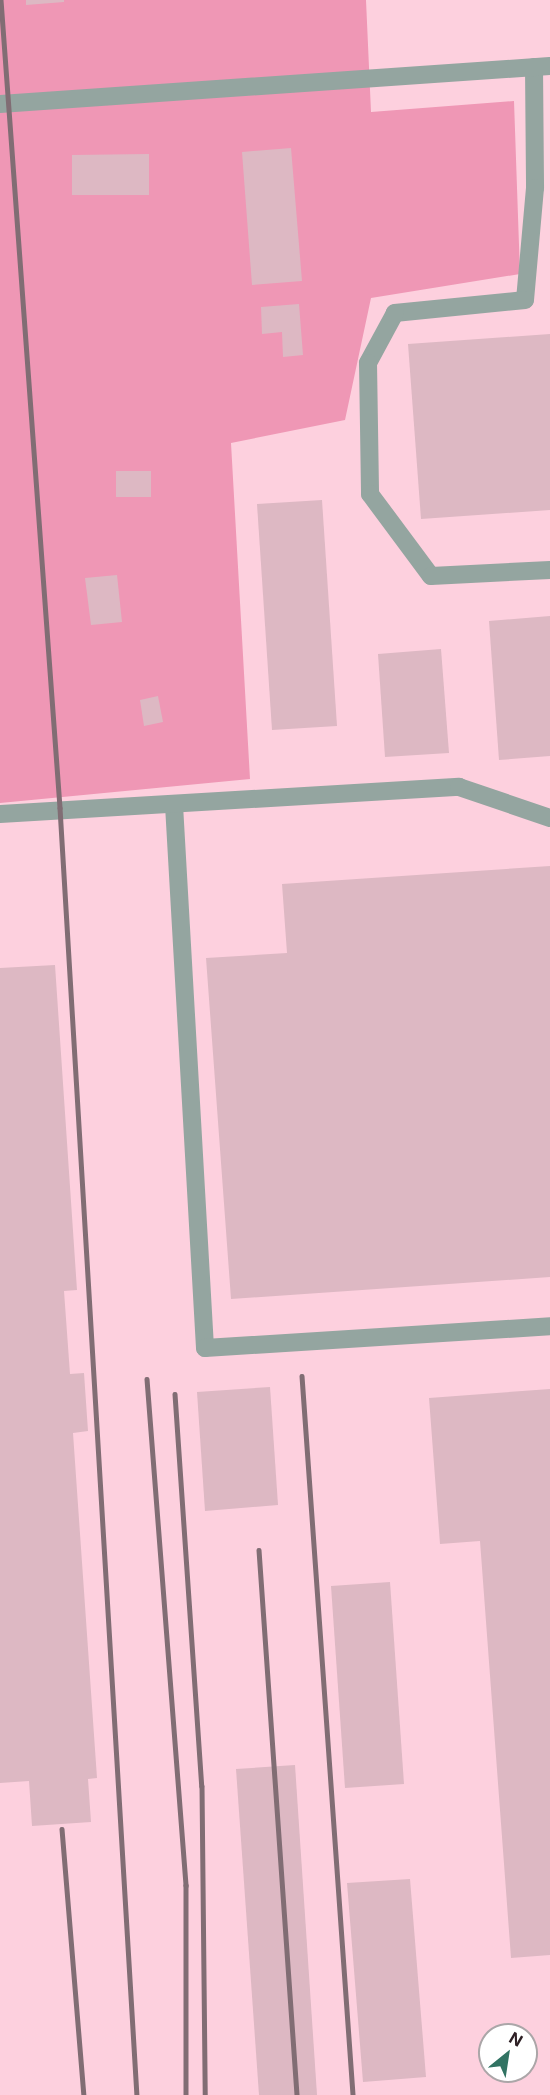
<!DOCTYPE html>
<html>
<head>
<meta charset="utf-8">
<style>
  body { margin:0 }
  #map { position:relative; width:550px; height:2095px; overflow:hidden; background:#fee0e9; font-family:Inter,sans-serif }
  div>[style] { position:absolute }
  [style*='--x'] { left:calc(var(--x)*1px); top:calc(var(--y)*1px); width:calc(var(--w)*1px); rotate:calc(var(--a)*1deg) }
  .built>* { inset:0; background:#fdd0de }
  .green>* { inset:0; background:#ef97b5 }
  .building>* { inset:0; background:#ddb8c3 }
  .minor>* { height:18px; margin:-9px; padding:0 9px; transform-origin:9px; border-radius:9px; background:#94a5a0 }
  .rail>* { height:4.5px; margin:-2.25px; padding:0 2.25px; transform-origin:2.25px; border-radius:2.25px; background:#816d74 }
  span { translate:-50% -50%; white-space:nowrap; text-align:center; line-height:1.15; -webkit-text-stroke:4.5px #fff; paint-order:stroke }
  .north { position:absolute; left:478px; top:2023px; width:60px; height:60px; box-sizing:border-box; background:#fff; border:2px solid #aba6a8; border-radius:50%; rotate:30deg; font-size:16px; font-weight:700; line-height:24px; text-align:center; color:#2e2025 }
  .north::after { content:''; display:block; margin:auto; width:21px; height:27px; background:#317363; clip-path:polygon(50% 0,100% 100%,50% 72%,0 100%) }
</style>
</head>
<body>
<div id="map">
  <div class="built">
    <i style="clip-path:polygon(evenodd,0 0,550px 0,550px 2095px,0 2095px,0 0,490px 2035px,526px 2035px,526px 2071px,490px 2071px,490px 2035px)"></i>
  </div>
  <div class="green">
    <i style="clip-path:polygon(0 0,366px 0,371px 112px,514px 101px,520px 274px,371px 298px,345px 420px,231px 443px,250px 779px,0 803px)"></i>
  </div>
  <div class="building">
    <i style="clip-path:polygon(26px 0,64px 0,64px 2px,26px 5px)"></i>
    <i style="clip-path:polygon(291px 148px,302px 281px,252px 285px,242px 152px)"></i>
    <i style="clip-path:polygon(149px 154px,149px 195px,72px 195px,72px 155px)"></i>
    <i style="clip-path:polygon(299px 304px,303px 355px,283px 357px,282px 332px,262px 334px,261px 307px)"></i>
    <i style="clip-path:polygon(550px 334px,550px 510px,421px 519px,408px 344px)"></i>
    <i style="clip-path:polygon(116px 471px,151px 471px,151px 497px,116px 497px)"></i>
    <i style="clip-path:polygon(322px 500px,337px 726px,272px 730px,257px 504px)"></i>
    <i style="clip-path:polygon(117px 575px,122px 622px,91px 625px,85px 578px)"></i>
    <i style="clip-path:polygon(550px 616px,550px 756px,499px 760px,489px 621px)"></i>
    <i style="clip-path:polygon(441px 649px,449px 753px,385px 757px,378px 654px)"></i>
    <i style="clip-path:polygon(158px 696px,163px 722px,144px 726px,140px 700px)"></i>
    <i style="clip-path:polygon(550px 866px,550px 1277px,231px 1299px,206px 958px,287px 953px,282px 884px)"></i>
    <i style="clip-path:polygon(55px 965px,77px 1290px,64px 1291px,70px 1374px,84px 1373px,88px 1431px,73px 1433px,97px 1778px,88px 1779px,91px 1822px,32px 1826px,29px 1781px,0 1783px,0 968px)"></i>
    <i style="clip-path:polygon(270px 1387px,278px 1505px,205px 1511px,197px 1392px)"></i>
    <i style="clip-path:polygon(550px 1389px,550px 1955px,511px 1958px,480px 1541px,440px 1544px,429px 1398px)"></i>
    <i style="clip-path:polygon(390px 1582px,404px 1784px,345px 1788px,331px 1586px)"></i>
    <i style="clip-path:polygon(295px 1765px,317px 2095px,259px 2095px,236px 1769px)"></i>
    <i style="clip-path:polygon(410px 1879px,426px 2077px,363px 2082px,347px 1883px)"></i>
  </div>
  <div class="minor">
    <i style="--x:534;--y:67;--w:121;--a:89.5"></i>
    <i style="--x:535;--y:188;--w:112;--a:95.1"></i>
    <i style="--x:525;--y:300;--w:131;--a:174.3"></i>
    <i style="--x:395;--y:313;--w:57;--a:118.4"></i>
    <i style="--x:368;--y:363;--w:131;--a:89.1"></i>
    <i style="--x:370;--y:494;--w:102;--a:53.4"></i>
    <i style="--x:431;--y:576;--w:119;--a:-2.9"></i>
    <i style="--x:0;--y:104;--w:551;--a:-3.95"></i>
    <i style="--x:174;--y:805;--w:544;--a:86.73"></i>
    <i style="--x:205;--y:1348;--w:346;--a:-3.6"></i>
    <i style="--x:0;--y:814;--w:460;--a:-3.4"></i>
    <i style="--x:459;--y:787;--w:96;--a:18.8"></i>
  </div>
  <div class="rail">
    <i style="--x:1;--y:0;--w:810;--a:85.82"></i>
    <i style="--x:60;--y:808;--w:1289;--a:86.58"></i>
    <i style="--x:302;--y:1376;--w:721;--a:85.94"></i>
    <i style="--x:147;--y:1379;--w:508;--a:85.59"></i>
    <i style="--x:186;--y:1885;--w:210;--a:90"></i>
    <i style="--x:175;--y:1394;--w:393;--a:86.1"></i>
    <i style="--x:202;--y:1786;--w:309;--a:89.4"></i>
    <i style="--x:259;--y:1550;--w:546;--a:86.01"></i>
    <i style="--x:62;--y:1829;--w:267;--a:85.3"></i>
  </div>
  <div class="north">N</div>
</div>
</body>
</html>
